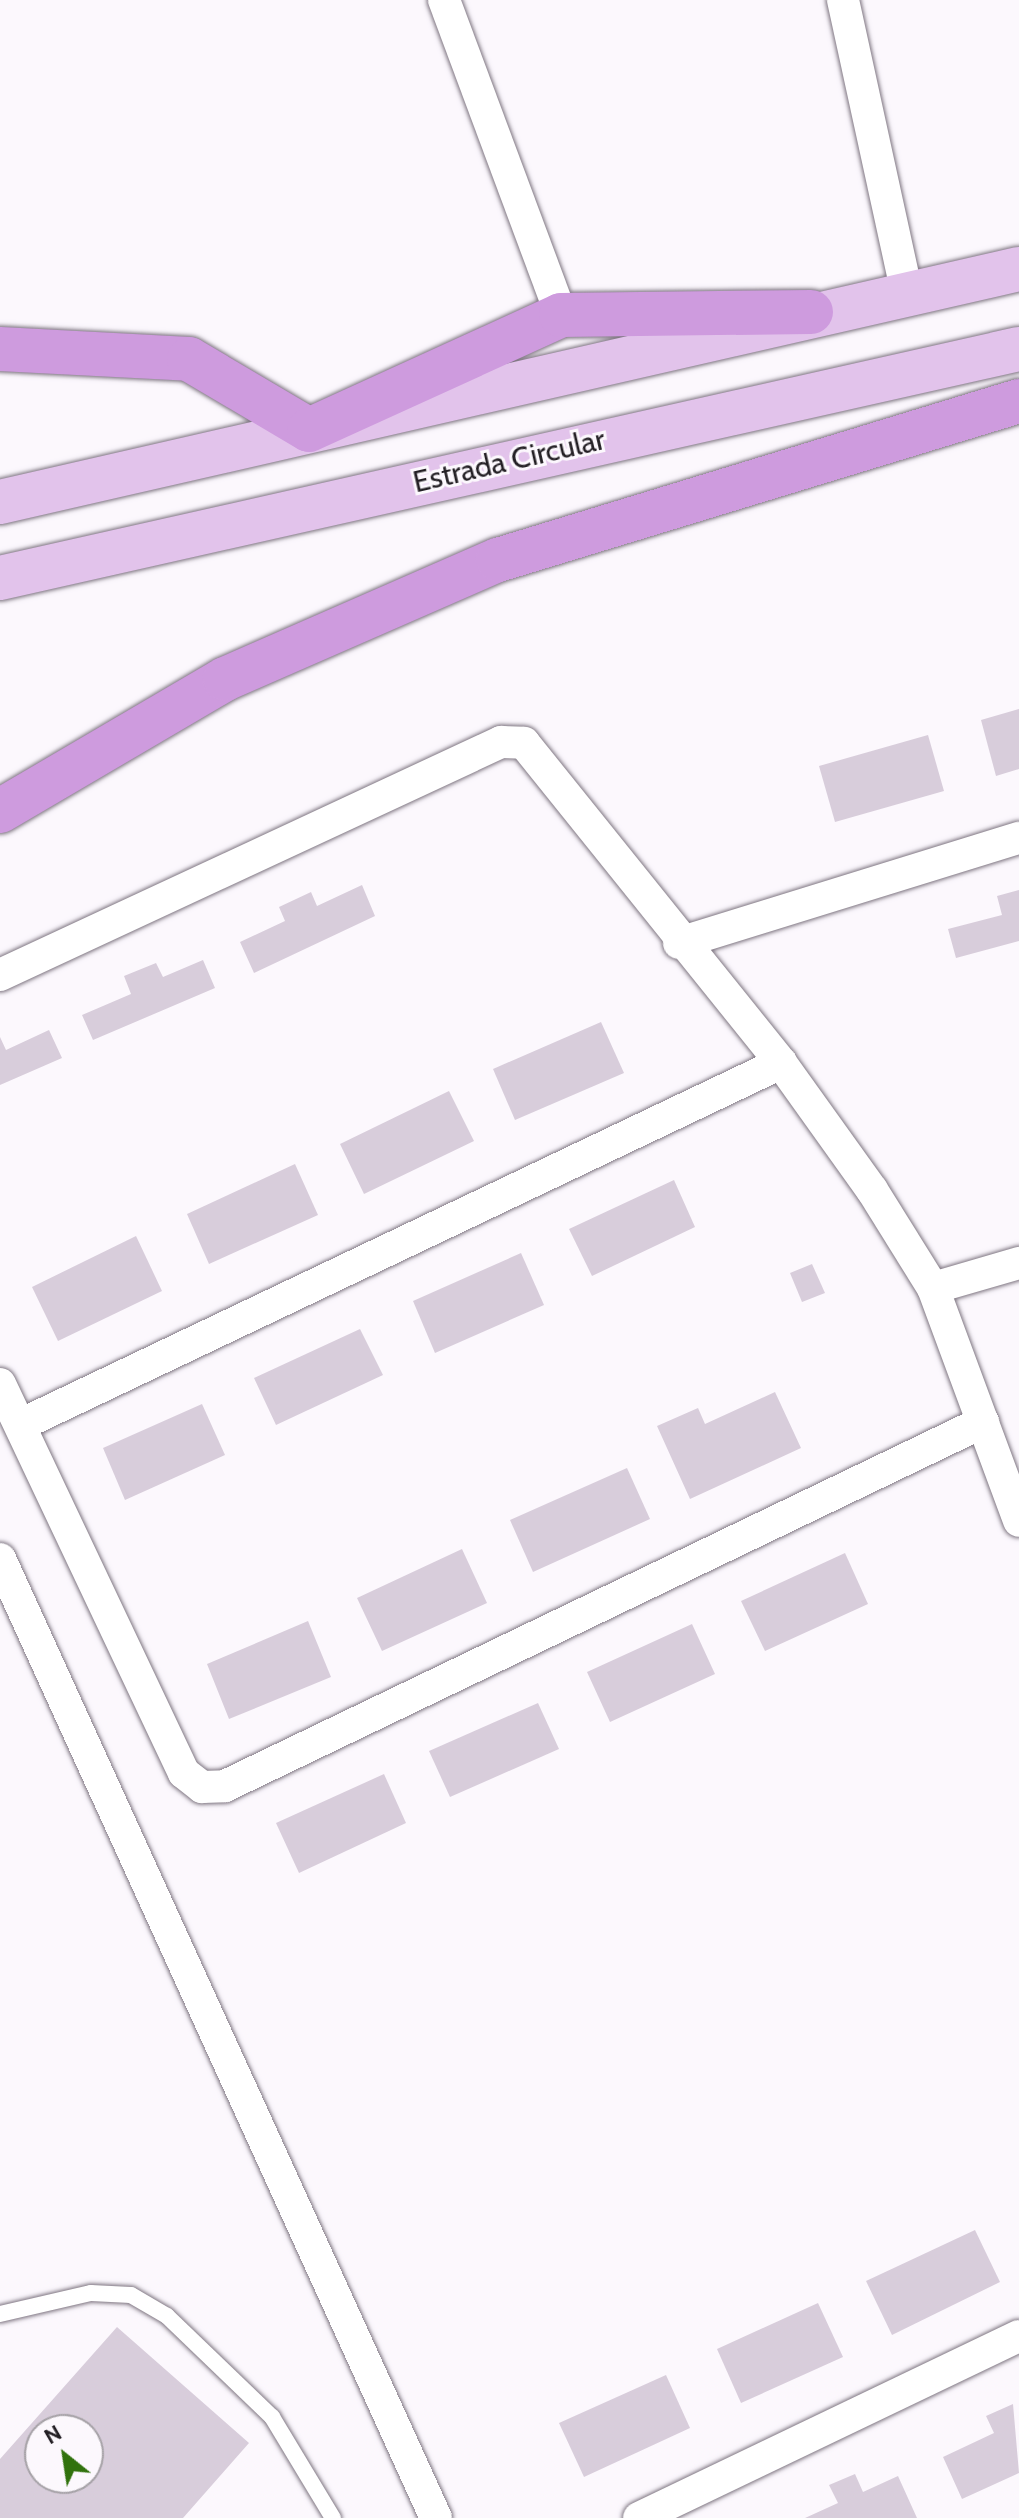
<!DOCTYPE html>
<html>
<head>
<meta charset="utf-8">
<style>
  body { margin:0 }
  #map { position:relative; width:1019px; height:2518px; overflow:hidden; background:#fcf8fd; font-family:Cabin,sans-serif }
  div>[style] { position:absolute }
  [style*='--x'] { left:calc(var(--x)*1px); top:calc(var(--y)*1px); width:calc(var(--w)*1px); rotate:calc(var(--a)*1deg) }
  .building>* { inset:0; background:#d8cddb }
  .roads { filter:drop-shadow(0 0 2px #7f7682) drop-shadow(0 0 2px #7f7682) }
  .lane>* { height:16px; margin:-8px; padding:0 8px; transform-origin:8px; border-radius:8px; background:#fff }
  .street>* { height:32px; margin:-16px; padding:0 16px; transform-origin:16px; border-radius:16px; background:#fff }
  .primary>* { height:44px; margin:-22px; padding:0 22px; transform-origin:22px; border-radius:22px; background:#e2c3eb }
  .highway>* { height:44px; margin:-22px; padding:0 22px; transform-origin:22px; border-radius:22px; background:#ce9bde }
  span { translate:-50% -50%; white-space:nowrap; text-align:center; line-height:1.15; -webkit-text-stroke:6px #fcf8fd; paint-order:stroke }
  .street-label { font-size:30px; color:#231f24 }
  .north { position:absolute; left:24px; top:2414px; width:80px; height:80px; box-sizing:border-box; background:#fcf8fd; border:2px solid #a5a1a6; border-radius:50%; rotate:330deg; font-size:22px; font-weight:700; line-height:32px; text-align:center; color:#231f24 }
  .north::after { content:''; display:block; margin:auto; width:28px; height:36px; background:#31720d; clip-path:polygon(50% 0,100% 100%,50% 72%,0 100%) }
</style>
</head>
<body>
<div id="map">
  <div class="building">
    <i style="clip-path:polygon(1019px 709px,1019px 769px,996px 776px,981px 720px)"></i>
    <i style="clip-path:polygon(928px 735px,944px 791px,835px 822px,819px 766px)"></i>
    <i style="clip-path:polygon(362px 885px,375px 916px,254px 973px,240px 942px,285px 921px,279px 907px,311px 892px,317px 906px)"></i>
    <i style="clip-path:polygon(1019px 890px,1019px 941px,956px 958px,948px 929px,1002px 915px,997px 896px)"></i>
    <i style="clip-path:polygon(203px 960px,215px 988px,93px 1040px,82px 1015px,131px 994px,124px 976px,156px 963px,163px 977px)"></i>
    <i style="clip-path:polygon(601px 1022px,624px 1073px,515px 1120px,493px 1069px)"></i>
    <i style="clip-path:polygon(49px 1030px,62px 1058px,0 1085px,0 1037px,6px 1050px)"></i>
    <i style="clip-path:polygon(449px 1091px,474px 1141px,364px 1194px,340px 1144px)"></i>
    <i style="clip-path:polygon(295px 1164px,318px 1215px,209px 1264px,187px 1214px)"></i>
    <i style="clip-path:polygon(674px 1180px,695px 1227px,592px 1276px,569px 1229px)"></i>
    <i style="clip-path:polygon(136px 1236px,162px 1291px,58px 1341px,32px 1287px)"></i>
    <i style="clip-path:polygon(521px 1253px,544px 1305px,435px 1353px,413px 1301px)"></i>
    <i style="clip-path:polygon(812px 1264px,825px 1293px,802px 1302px,790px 1273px)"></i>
    <i style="clip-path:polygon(360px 1329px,383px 1375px,276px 1425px,254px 1378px)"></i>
    <i style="clip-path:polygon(775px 1392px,801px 1448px,690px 1499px,657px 1426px,698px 1408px,705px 1424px)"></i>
    <i style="clip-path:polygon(202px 1404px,225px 1455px,125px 1500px,103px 1448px)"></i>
    <i style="clip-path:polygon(627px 1468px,650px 1519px,533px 1572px,510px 1520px)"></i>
    <i style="clip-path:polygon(462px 1549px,487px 1603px,382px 1651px,357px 1598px)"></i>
    <i style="clip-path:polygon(845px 1553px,868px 1604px,765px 1651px,741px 1601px)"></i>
    <i style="clip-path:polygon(308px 1621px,331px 1677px,229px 1719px,207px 1664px)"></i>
    <i style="clip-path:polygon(692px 1624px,715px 1674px,610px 1722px,587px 1672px)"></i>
    <i style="clip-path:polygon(538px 1703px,559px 1749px,450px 1797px,429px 1751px)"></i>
    <i style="clip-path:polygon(384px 1774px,406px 1823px,299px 1873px,276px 1823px)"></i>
    <i style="clip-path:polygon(975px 2230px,1000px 2282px,892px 2335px,866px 2281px)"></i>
    <i style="clip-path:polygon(818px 2303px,843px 2357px,741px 2403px,717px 2349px)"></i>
    <i style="clip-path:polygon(evenodd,117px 2327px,249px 2443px,183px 2518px,0 2518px,0 2459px,117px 2327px,40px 2430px,88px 2430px,88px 2478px,40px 2478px,40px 2430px)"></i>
    <i style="clip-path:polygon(666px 2375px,690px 2428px,584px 2477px,559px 2423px)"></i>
    <i style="clip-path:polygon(1013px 2404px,1019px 2473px,962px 2499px,943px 2457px,994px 2433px,986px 2416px)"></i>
    <i style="clip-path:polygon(855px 2474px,863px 2492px,898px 2476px,917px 2518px,805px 2518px,838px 2503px,829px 2485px)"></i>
  </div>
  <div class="roads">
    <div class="lane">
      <i style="--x:0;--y:2314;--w:93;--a:-13"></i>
      <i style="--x:91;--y:2293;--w:40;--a:2.9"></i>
      <i style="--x:131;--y:2295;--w:42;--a:30.3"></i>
      <i style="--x:167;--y:2316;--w:146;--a:43.9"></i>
      <i style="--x:272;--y:2417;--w:118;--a:58.9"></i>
    </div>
    <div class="street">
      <i style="--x:444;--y:0;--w:336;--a:69.6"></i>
      <i style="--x:843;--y:0;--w:300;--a:77.7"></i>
      <i style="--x:679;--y:943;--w:356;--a:-17.2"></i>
      <i style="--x:0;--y:975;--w:553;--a:-24.94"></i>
      <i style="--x:501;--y:742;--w:23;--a:2"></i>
      <i style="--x:524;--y:743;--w:410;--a:51.2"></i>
      <i style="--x:781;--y:1063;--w:156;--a:54.4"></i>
      <i style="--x:872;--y:1190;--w:115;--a:58.1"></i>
      <i style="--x:933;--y:1288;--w:248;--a:69.7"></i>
      <i style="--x:933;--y:1288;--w:90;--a:-16.2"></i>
      <i style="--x:0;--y:1384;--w:430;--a:64.7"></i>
      <i style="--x:184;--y:1773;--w:23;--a:38"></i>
      <i style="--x:202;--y:1787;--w:23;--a:-2"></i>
      <i style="--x:225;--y:1786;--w:841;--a:-25.65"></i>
      <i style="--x:20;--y:1425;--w:843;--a:-25.44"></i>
      <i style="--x:0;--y:1559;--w:1053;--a:65.55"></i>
      <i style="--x:639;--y:2518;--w:421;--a:-25.6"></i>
    </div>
    <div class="primary">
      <i style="--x:0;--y:502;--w:1045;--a:-12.88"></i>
      <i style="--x:0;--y:578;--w:1044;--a:-12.67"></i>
    </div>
    <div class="highway">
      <i style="--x:0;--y:349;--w:189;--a:3"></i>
      <i style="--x:189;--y:359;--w:139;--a:30.6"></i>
      <i style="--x:309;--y:430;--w:277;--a:-24.5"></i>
      <i style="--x:561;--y:315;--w:250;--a:-0.7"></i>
      <i style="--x:0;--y:811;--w:261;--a:-30.4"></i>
      <i style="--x:225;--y:679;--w:298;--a:-23.6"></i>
      <i style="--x:498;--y:560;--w:545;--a:-16.97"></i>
    </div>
  </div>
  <div class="street-label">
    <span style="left:509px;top:461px;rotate:-13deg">Estrada Circular</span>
  </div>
  <div class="north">N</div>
</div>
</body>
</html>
